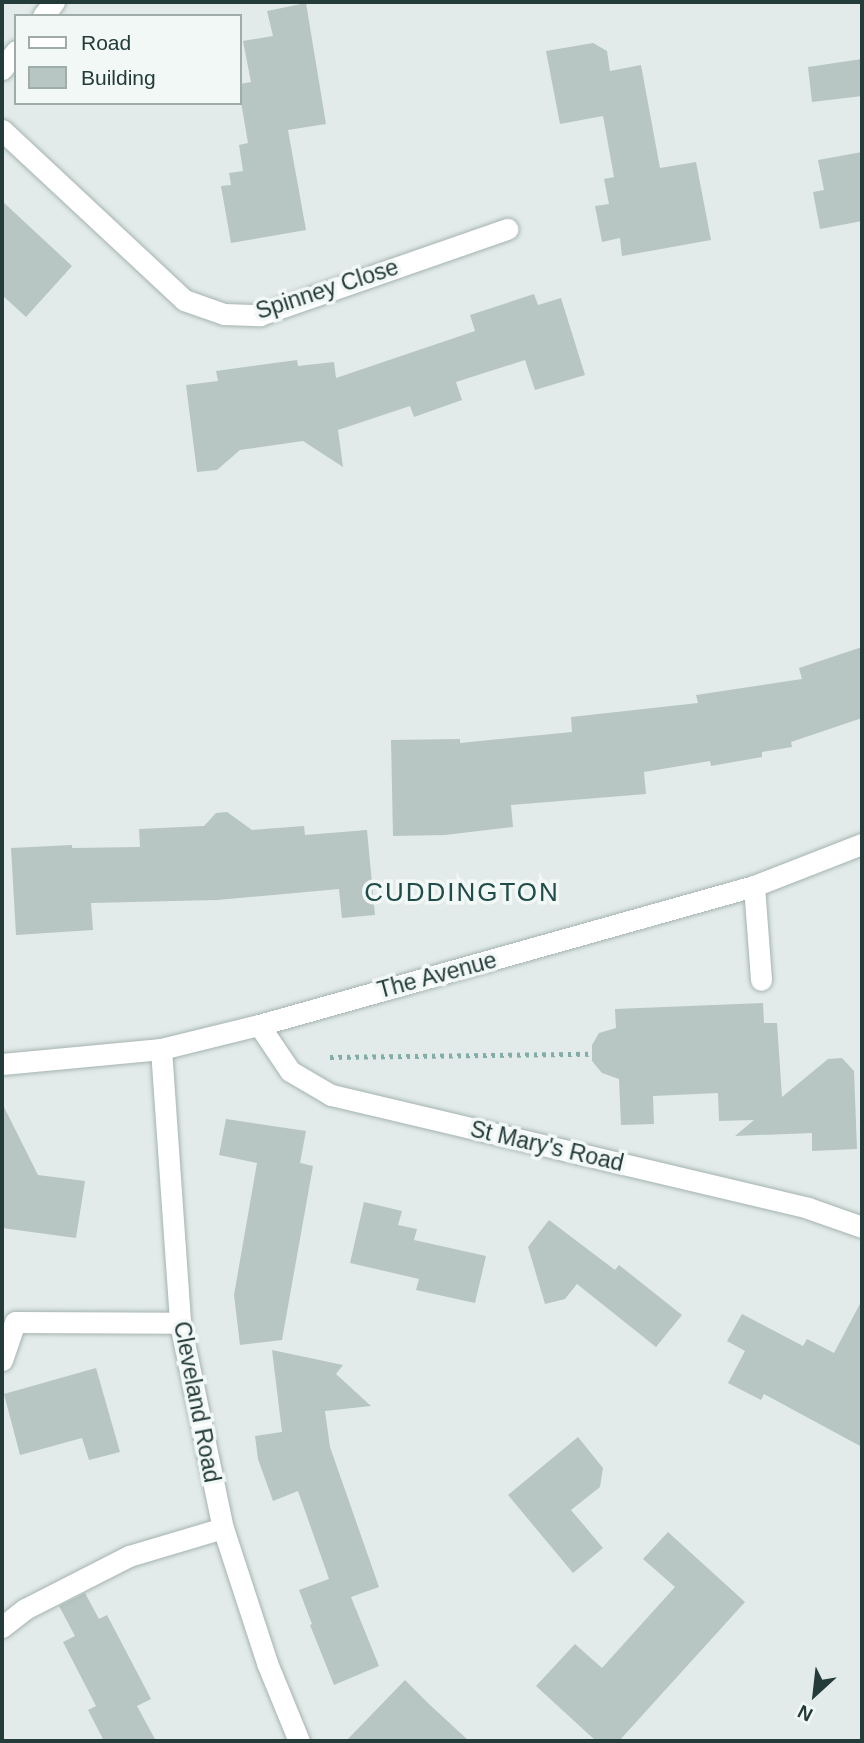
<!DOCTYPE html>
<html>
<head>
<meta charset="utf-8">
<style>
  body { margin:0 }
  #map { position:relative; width:864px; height:1743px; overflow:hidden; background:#e2ebe9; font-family:Helvetica,sans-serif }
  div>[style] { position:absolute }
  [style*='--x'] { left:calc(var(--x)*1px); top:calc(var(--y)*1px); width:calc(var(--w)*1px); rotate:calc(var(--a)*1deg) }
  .building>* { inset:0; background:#b7c6c2 }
  .path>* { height:4.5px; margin-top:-2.25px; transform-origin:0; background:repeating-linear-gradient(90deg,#84ada8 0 3.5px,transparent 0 8.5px) }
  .roads { filter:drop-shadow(0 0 2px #a5b3b1) drop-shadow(0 0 2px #a5b3b1) }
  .minor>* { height:21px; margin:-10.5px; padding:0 10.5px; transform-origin:10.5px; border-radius:10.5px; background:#fff }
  span { translate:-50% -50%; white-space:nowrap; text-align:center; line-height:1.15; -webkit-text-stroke:7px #f2f8f6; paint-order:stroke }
  .street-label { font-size:23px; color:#233b39 }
  .quarter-label { font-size:26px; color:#204c49; letter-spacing:2px }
  .frame { position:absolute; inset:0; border:4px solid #233b39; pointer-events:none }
  .legend { position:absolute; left:14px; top:14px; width:228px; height:91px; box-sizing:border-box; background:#f2f8f6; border:2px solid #9facaa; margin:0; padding:9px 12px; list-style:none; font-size:21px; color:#233b39 }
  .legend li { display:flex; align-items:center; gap:14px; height:35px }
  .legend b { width:35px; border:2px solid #9facaa }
  .north { position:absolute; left:780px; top:1659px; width:70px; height:70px; -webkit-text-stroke:5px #f2f8f6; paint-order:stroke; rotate:207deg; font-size:19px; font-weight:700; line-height:28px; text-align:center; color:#233b39 }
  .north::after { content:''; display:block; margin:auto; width:24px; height:32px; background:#233b39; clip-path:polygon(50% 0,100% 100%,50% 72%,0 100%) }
</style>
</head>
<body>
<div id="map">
  <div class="building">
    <i style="clip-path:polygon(306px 3px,326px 124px,288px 130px,306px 230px,231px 243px,221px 186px,231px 185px,229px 173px,243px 171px,239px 145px,248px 143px,240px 96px,240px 84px,251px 82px,243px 41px,273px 36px,267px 11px)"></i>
    <i style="clip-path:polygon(593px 43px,607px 51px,610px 71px,641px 65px,660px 168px,696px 162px,711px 240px,622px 256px,620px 238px,602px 242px,595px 206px,609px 204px,604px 179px,614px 177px,603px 116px,560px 124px,546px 51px)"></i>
    <i style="clip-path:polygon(862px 59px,862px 96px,812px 102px,808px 67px)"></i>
    <i style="clip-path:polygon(862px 152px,862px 221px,820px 229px,813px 192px,824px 190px,818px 160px)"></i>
    <i style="clip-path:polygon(2px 201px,72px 266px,26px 317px,2px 295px)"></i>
    <i style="clip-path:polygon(534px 294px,538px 305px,561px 298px,585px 375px,535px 390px,525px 360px,456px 382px,462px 400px,414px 417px,410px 406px,338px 430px,343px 467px,303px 441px,240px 450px,217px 470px,197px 472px,186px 385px,218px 381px,216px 371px,297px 360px,298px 366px,334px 362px,336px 378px,475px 331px,470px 315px)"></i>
    <i style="clip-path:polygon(862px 647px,862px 718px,791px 742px,792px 747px,762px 752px,762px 757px,711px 766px,710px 761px,644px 772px,646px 794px,511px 805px,513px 827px,445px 835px,393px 836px,391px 740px,460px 739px,460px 743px,572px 732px,571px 717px,698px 703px,696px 695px,802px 679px,799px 668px)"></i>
    <i style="clip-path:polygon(227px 812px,252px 830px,304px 826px,305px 835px,367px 830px,375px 915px,342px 918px,339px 889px,217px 900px,91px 903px,93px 930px,16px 935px,11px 848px,72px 845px,72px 848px,140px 847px,139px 829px,204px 826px,216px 813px)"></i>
    <i style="clip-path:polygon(763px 1003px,764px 1023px,777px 1023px,782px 1097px,828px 1059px,842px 1058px,854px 1071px,857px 1149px,812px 1151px,812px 1133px,735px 1136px,754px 1120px,719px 1121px,718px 1093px,653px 1096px,654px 1124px,621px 1125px,619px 1079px,602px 1073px,592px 1061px,592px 1045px,599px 1033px,616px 1028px,615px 1009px)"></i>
    <i style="clip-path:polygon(2px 1103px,38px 1175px,85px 1181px,76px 1238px,2px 1228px)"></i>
    <i style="clip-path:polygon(226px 1119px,306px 1131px,300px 1163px,313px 1166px,282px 1340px,240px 1345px,234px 1295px,257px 1163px,219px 1155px)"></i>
    <i style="clip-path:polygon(364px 1202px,402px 1211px,398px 1225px,417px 1229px,414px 1240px,486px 1256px,475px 1303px,416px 1290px,419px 1279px,350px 1263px)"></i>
    <i style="clip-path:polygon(549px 1220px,615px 1270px,619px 1265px,682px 1315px,656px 1347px,577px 1284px,565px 1299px,545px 1304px,528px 1247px)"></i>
    <i style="clip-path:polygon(862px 1300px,862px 1447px,764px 1394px,761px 1400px,728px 1383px,745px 1351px,727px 1341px,742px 1314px,803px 1346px,807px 1339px,834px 1353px)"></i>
    <i style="clip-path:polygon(272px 1350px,343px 1365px,336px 1374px,371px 1406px,325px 1411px,330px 1447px,379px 1587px,351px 1597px,379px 1666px,334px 1685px,310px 1625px,312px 1624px,299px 1590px,329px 1579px,298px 1491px,273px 1501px,258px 1459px,255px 1436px,282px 1432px)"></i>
    <i style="clip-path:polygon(96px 1368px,120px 1452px,89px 1460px,82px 1438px,20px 1455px,4px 1394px)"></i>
    <i style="clip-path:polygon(578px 1437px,603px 1468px,600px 1487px,571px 1510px,603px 1548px,573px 1573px,508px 1495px)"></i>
    <i style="clip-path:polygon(668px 1532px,745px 1602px,619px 1741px,596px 1741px,536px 1686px,575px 1644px,602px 1668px,675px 1587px,643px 1559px)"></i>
    <i style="clip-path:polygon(85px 1593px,99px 1619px,107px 1615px,151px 1699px,137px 1706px,156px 1741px,104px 1741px,88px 1710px,96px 1706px,63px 1642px,75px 1636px,59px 1606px)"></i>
    <i style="clip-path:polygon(405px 1680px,430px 1705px,469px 1741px,346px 1741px)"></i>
  </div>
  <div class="path">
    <i style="--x:330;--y:1057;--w:262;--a:-0.7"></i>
  </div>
  <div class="roads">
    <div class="minor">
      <i style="--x:43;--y:16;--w:18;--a:-52"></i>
      <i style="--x:2;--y:69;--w:23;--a:-52"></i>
      <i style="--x:2;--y:130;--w:249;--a:43"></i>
      <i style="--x:184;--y:300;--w:42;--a:19.3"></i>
      <i style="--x:224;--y:314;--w:36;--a:2"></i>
      <i style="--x:260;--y:315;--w:262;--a:-19.2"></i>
      <i style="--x:754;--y:886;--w:94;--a:85.7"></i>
      <i style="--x:259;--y:1025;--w:55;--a:56"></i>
      <i style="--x:290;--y:1071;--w:48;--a:30.3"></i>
      <i style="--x:331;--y:1095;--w:490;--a:13.3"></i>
      <i style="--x:808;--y:1208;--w:57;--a:19.4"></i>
      <i style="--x:161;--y:1049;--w:275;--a:86"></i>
      <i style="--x:180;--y:1323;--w:209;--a:78.2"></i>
      <i style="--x:223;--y:1528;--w:142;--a:71.9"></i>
      <i style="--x:267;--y:1663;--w:84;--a:67.7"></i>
      <i style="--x:2;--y:1064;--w:160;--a:-5.4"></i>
      <i style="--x:161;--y:1049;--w:101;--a:-13.8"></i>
      <i style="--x:259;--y:1025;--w:514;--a:-15.69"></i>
      <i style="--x:754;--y:886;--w:116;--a:-21.3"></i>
      <i style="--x:2;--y:1360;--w:40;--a:-71.1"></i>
      <i style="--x:15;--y:1322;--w:165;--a:0.3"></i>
      <i style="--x:2;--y:1627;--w:29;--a:-38"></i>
      <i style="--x:25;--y:1609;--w:117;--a:-27"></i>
      <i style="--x:129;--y:1556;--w:98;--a:-16.6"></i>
    </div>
  </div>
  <div class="street-label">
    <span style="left:327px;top:289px;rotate:-18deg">Spinney Close</span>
    <span style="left:437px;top:975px;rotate:-15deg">The Avenue</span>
    <span style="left:547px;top:1146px;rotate:13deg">St Mary's Road</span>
    <span style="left:197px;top:1402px;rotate:79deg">Cleveland Road</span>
  </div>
  <div class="quarter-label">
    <span style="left:462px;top:893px">CUDDINGTON</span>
  </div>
  <div class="frame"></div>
  <ul class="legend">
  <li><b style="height:9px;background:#fff"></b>Road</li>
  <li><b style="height:19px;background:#b7c6c2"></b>Building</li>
  </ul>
  <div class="north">N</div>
</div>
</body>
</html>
